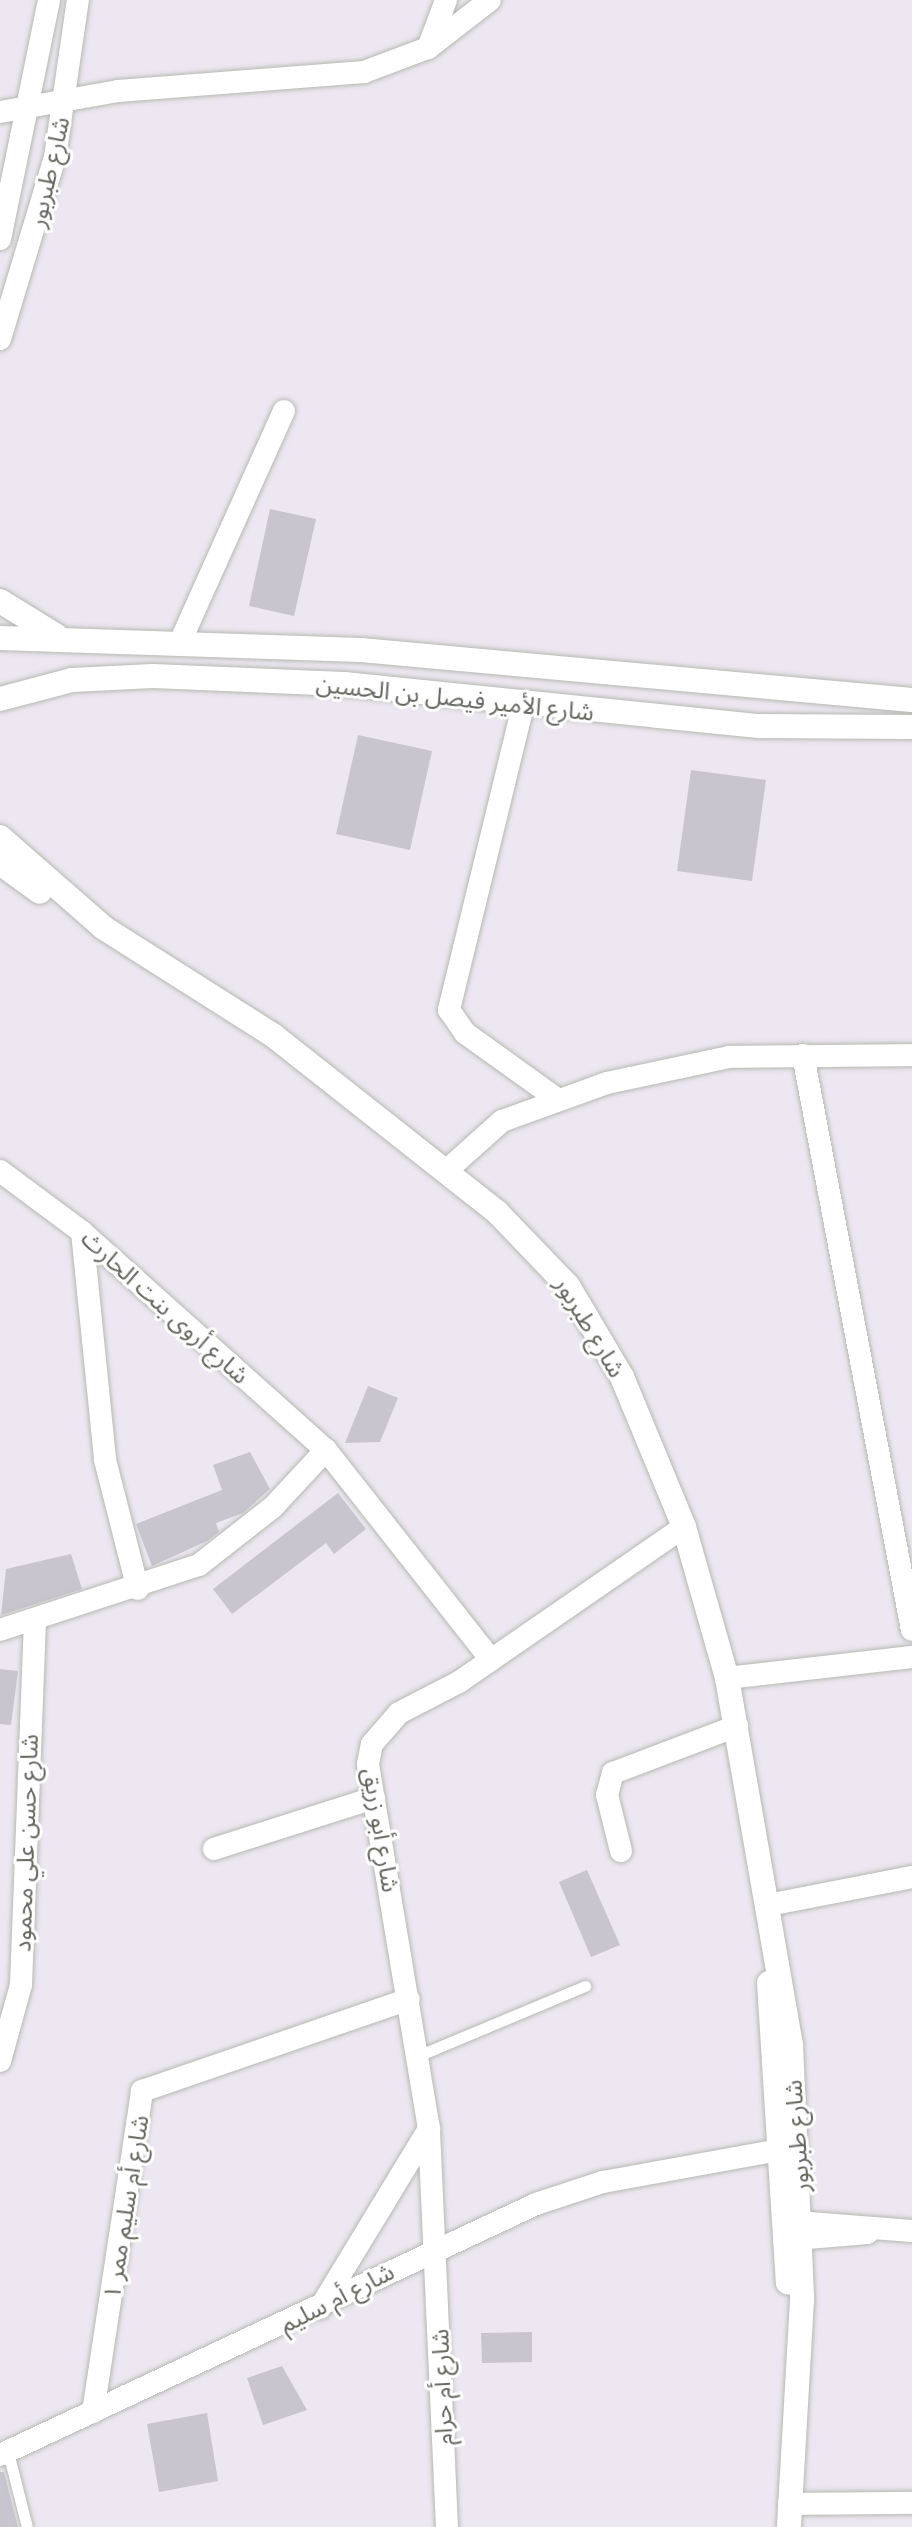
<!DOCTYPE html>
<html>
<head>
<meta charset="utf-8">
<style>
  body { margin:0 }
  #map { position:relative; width:912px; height:2527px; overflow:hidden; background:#ece7f0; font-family:Figtree,"Noto Sans Arabic",sans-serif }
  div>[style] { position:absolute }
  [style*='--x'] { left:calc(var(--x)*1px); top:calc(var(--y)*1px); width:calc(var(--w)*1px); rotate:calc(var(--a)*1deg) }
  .building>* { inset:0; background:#c9c5ce }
  .roads { filter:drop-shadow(0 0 2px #b6b9b2) drop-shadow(0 0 2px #b6b9b2) }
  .service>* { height:11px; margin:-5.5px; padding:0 5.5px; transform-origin:5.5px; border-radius:5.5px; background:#fff }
  .minor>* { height:22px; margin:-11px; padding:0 11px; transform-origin:11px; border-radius:11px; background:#fff }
  .tertiary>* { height:24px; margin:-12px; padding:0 12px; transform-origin:12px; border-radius:12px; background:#fff }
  span { translate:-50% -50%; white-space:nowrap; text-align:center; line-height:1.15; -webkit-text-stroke:6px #fff; paint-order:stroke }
  .street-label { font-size:24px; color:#64675e }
</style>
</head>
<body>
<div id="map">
  <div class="building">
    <i style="clip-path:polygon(270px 509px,316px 519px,294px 616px,249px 606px)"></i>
    <i style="clip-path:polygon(358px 735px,432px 751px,410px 850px,336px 834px)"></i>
    <i style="clip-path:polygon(691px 770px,766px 780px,752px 881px,677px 871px)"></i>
    <i style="clip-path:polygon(368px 1386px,398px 1398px,380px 1442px,345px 1443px)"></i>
    <i style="clip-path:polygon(250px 1452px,270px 1489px,243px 1513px,216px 1523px,219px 1532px,207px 1541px,152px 1566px,136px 1524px,222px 1490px,213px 1465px)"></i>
    <i style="clip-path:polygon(338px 1493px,366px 1529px,334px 1554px,326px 1543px,232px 1614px,213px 1589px)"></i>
    <i style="clip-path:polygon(71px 1554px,82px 1589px,1px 1615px,6px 1569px)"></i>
    <i style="clip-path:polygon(0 1669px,18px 1671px,11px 1725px,0 1724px)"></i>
    <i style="clip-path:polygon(587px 1870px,620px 1945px,591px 1957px,559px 1882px)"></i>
    <i style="clip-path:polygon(532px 2332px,532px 2362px,482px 2363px,481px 2333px)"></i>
    <i style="clip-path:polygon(282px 2366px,307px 2410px,263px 2425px,247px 2378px)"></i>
    <i style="clip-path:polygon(207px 2413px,218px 2481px,159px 2492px,147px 2424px)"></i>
    <i style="clip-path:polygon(0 2472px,4px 2472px,18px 2527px,0 2527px)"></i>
  </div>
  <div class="roads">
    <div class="service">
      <i style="--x:420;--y:2055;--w:179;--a:-22.7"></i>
      <i style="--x:8;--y:2452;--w:77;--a:75.8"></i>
    </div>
    <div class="minor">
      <i style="--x:428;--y:48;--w:51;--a:-69.4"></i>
      <i style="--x:0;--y:112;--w:120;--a:-10.1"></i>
      <i style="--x:118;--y:91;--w:247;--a:-4.4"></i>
      <i style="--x:364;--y:72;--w:68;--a:-20.6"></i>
      <i style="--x:428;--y:48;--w:78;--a:-37.7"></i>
      <i style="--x:0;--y:239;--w:244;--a:-78.4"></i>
      <i style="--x:0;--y:339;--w:190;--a:-73.2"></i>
      <i style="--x:55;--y:157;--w:159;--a:-81.7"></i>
      <i style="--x:181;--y:640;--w:251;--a:-65.8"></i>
      <i style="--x:523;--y:706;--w:313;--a:103.7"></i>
      <i style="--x:449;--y:1010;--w:28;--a:55"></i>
      <i style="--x:465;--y:1033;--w:110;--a:35.7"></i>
      <i style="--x:803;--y:1055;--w:585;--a:79.27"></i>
      <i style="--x:0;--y:1171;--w:102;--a:36.6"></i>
      <i style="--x:82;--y:1232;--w:327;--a:41.8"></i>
      <i style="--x:326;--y:1450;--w:267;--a:51.8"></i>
      <i style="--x:446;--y:1171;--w:75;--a:-41.8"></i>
      <i style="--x:502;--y:1121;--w:112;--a:-19.9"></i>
      <i style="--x:607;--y:1083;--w:125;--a:-12"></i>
      <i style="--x:729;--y:1057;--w:183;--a:-0.6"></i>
      <i style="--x:82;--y:1232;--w:229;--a:84.2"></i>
      <i style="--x:105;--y:1460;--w:133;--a:75.7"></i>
      <i style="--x:0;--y:1630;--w:209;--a:-18.1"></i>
      <i style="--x:199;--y:1565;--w:94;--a:-38.1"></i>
      <i style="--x:273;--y:1507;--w:78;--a:-47.1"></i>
      <i style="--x:727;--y:1678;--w:186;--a:-6.5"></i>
      <i style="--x:214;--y:1849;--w:168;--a:-17.7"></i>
      <i style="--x:621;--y:1851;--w:58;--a:-104"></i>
      <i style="--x:607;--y:1795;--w:23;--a:-75"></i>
      <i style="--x:613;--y:1773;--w:133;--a:-20.8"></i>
      <i style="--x:768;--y:1905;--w:147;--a:-11"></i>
      <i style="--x:0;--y:2061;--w:79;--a:-74.6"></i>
      <i style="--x:21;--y:1985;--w:363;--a:-87.8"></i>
      <i style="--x:784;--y:2221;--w:128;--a:4.5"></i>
      <i style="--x:784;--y:2240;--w:84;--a:-4.8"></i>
      <i style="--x:320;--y:2308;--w:210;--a:-58.7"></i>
      <i style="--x:93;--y:2412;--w:325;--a:-81.3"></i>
      <i style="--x:142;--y:2091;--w:282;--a:-19"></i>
      <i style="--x:0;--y:2455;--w:592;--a:-25.09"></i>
      <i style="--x:536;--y:2204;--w:71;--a:-18.2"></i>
      <i style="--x:603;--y:2182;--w:196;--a:-10.3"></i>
      <i style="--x:789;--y:2504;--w:123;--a:-0.5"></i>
      <i style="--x:447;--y:2527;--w:398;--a:-92.6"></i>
      <i style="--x:429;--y:2129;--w:370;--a:-99.5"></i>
      <i style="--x:368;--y:1764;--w:20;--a:-79"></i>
      <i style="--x:372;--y:1744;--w:41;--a:-48.9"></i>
      <i style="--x:399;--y:1713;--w:68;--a:-27.3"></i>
      <i style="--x:459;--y:1682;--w:273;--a:-34.6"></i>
    </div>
    <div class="tertiary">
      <i style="--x:0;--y:601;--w:67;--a:31.6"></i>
      <i style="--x:0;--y:638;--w:361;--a:1.9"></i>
      <i style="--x:361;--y:650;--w:553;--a:5.19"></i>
      <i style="--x:0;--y:699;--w:74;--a:-14.8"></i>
      <i style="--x:72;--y:680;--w:81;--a:-2.8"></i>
      <i style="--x:153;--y:676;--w:191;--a:2.4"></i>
      <i style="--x:344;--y:684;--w:417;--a:5.8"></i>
      <i style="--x:759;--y:726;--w:153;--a:0.4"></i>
      <i style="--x:0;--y:837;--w:138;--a:41.2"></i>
      <i style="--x:104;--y:928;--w:201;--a:32.4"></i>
      <i style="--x:274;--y:1036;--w:284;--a:38.3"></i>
      <i style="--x:497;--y:1212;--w:103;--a:46.2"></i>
      <i style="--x:568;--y:1286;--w:106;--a:59.3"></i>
      <i style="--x:622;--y:1377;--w:162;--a:67.5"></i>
      <i style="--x:684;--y:1527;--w:157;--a:74.1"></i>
      <i style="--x:727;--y:1678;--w:372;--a:80.1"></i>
      <i style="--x:791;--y:2044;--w:256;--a:87.5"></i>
      <i style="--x:802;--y:2300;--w:227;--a:93.3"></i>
      <i style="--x:0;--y:863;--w:49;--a:35.9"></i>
      <i style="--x:769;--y:1983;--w:300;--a:86.4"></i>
    </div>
  </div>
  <div class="street-label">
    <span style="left:49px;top:172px;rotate:-77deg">شارع طبربور</span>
    <span style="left:455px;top:698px;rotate:6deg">شارع الأمير فيصل بن الحسين</span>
    <span style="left:165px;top:1307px;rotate:42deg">شارع أروى بنت الحارث</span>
    <span style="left:590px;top:1327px;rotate:59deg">شارع طبربور</span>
    <span style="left:381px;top:1830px;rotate:81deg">شارع أبو زريق</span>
    <span style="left:26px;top:1843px;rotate:-88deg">شارع حسن علي محمود</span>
    <span style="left:797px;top:2136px;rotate:-94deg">شارع طبربور</span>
    <span style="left:126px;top:2207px;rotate:-81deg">شارع أم سليم ممر ١</span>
    <span style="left:337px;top:2298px;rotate:-27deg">شارع أم سليم</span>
    <span style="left:442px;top:2387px;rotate:-92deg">شارع أم حرام</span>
  </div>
</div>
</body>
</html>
